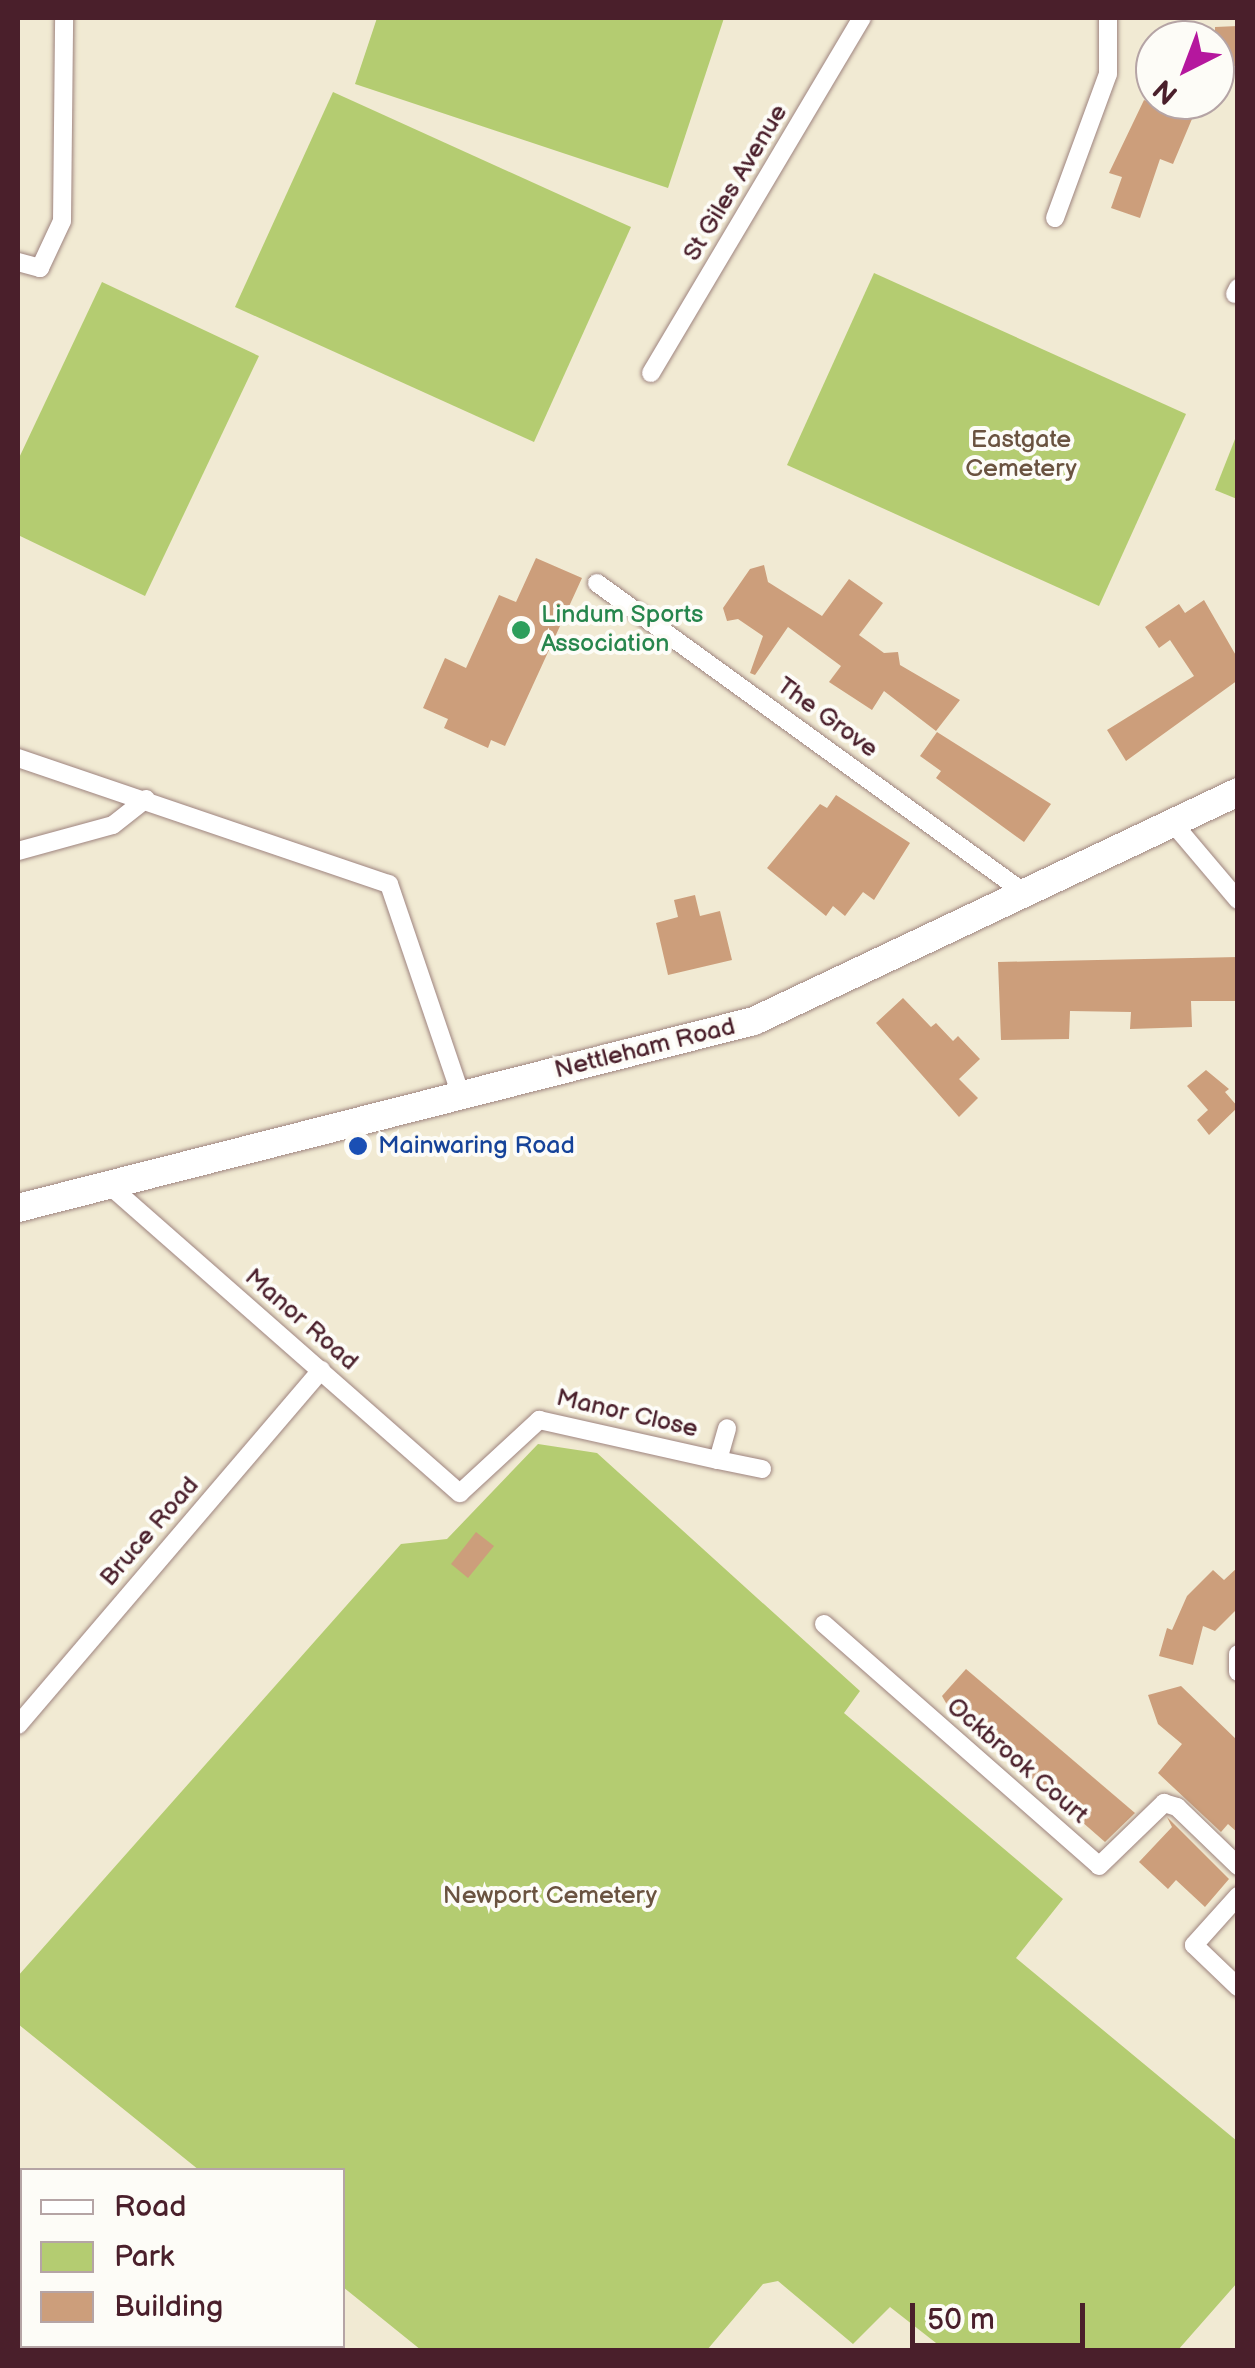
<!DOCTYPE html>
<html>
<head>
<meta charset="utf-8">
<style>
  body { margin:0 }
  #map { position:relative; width:1255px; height:2368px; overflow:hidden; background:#f1ead3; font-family:"Balsamiq Sans",sans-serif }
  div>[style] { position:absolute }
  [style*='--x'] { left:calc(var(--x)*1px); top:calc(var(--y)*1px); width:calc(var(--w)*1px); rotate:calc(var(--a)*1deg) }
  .green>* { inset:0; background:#b4cc71 }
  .building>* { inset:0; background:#cc9e7b }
  .roads { filter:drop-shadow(0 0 2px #9e847f) drop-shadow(0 0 2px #9e847f) }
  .street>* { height:18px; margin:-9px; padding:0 9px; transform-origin:9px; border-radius:9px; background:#fff }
  .secondary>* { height:28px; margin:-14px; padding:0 14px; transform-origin:14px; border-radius:14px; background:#fff }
  .dots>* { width:28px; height:28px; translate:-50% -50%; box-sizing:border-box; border:5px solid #fdfcf7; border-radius:50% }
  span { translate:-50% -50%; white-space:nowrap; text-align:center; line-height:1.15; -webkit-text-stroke:8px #fdfcf7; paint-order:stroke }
  .street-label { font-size:25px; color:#4a1f2b }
  .park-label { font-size:25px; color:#6a5340 }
  .leisure-label { font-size:25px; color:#27864d }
  .left { translate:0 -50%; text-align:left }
  .transit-label { font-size:25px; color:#164399 }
  .frame { position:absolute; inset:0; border:20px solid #4a1f2b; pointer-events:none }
  .legend { position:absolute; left:20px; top:2168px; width:325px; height:180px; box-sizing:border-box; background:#fdfcf7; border:2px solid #b5a4a5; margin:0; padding:12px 18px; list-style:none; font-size:30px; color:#4a1f2b }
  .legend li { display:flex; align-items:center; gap:20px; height:50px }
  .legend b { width:50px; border:2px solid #b5a4a5 }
  .north { position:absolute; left:1135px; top:20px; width:100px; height:100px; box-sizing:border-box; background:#fdfcf7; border:2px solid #b5a4a5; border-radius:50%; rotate:222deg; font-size:28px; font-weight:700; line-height:40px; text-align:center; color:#4a1f2b }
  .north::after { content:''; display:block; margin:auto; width:35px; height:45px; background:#b5179e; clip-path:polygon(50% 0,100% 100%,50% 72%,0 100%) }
  .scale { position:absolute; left:910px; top:2303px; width:175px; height:45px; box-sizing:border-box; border:5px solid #4a1f2b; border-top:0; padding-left:12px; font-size:30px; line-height:35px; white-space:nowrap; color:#4a1f2b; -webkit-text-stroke:8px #fdfcf7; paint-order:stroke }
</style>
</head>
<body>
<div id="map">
  <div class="green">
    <i style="clip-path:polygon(377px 18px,724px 18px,668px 188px,355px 84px)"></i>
    <i style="clip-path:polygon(333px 92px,631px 227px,534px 442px,235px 307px)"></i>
    <i style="clip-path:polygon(874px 273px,1186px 414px,1099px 606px,787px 465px)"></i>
    <i style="clip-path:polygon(102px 282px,259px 356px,145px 596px,18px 535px,18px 460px)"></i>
    <i style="clip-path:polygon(1237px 434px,1237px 499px,1215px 490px)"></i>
    <i style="clip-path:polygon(538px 1444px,597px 1453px,860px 1691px,844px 1713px,1063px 1899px,1016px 1958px,1237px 2141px,1237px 2283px,1178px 2350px,945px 2350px,890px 2307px,853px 2344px,778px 2281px,763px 2284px,707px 2350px,421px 2350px,343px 2287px,342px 2170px,199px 2170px,18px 2024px,18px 1976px,401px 1544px,447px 1539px)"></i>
  </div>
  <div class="building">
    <i style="clip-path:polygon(1238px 26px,1238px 66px,1215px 67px,1215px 27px)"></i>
    <i style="clip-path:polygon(1144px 100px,1174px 112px,1176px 100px,1200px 100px,1173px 164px,1160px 159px,1140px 218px,1111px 208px,1122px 177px,1109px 173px)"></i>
    <i style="clip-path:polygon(536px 558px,582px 578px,505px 746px,491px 740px,488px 748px,444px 728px,448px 719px,423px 708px,445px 658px,466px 668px,499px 595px,516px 602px)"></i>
    <i style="clip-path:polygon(764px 565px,768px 582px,822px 616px,849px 579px,883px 603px,859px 635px,884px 653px,898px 652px,900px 665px,960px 700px,936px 731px,884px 691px,872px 710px,829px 682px,841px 666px,788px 627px,755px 675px,750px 673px,763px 636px,738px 619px,727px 621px,723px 608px,750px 569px)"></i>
    <i style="clip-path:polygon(1204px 600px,1238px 659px,1238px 680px,1126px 761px,1107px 730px,1194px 676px,1170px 640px,1159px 648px,1145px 627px,1179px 604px,1185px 613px)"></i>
    <i style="clip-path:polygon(937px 732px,1051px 804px,1024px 842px,936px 778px,941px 771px,920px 756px)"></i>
    <i style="clip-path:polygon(836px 795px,910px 843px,874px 900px,863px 892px,845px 916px,833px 906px,826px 916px,767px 868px,820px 804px,827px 808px)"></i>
    <i style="clip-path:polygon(695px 895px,700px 916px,720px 911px,732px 960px,668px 975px,656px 923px,678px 917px,674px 900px)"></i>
    <i style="clip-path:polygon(1238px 957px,1238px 1001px,1191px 1001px,1192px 1027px,1130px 1029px,1131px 1012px,1070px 1011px,1069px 1039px,1001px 1040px,998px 962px)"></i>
    <i style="clip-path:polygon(903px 998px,931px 1027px,936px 1023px,953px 1041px,958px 1036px,980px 1059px,959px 1079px,978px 1098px,959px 1117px,876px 1023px)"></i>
    <i style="clip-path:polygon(1206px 1070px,1229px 1089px,1225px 1092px,1238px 1107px,1209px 1135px,1197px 1120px,1208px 1110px,1187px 1086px)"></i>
    <i style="clip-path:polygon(476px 1532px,494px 1546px,468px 1578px,451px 1564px)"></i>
    <i style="clip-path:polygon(1238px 1567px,1238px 1608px,1215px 1631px,1203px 1626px,1193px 1665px,1159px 1656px,1167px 1628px,1172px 1630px,1187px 1596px,1213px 1570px,1224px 1580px)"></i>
    <i style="clip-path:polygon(966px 1669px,1135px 1813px,1105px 1842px,946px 1703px,942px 1696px)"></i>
    <i style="clip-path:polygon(1181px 1686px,1238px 1741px,1238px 1833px,1228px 1824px,1221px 1832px,1158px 1773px,1182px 1744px,1158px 1724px,1148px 1695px)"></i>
    <i style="clip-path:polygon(1167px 1817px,1229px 1879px,1205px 1907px,1176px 1880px,1168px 1889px,1139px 1862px,1172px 1827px)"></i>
  </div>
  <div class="roads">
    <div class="street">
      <i style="--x:1055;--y:218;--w:153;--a:-69.8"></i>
      <i style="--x:1108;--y:74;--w:56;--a:-90"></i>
      <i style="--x:18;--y:262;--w:23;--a:15"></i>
      <i style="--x:40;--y:268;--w:52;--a:-64.9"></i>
      <i style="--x:62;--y:221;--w:203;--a:-89.4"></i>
      <i style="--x:1235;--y:294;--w:7;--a:-63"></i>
      <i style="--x:651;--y:373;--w:413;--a:-59.3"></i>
      <i style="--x:597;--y:583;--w:530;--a:35.94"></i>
      <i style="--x:18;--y:758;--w:392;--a:18.8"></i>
      <i style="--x:389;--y:884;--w:224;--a:71.2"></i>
      <i style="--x:1172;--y:822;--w:102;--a:49.8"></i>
      <i style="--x:18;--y:851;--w:98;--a:-15.3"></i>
      <i style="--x:113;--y:825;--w:42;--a:-38.2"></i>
      <i style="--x:109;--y:1185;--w:467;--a:41.3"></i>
      <i style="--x:460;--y:1493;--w:108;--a:-42.7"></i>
      <i style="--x:539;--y:1420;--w:183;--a:12.6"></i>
      <i style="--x:718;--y:1460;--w:33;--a:-74"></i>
      <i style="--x:718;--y:1460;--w:45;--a:11.6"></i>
      <i style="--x:824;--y:1624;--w:366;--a:41.3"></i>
      <i style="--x:1099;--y:1866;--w:91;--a:-44.1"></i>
      <i style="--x:1164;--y:1803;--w:14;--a:17"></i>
      <i style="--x:1177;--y:1807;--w:85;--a:44"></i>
      <i style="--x:1238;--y:1654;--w:18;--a:90"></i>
      <i style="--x:18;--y:1725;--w:467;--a:-49.5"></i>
      <i style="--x:1238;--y:1896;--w:66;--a:131.9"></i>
      <i style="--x:1194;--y:1945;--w:61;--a:43.7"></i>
      <i style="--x:18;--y:2282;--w:6;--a:45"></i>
      <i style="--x:94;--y:2346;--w:7;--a:34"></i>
    </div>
    <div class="secondary">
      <i style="--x:18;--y:1208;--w:759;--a:-14.26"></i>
      <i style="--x:754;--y:1021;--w:535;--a:-25.32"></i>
    </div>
  </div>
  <div class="dots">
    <i style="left:521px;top:630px;background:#2e9e5b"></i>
    <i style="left:358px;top:1146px;background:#1a4fb4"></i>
  </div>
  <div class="street-label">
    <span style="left:736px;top:183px;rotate:-59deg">St Giles Avenue</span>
    <span style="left:827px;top:718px;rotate:36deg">The Grove</span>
    <span style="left:645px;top:1049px;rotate:-14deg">Nettleham Road</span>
    <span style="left:301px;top:1320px;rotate:41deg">Manor Road</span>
    <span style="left:627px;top:1414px;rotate:13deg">Manor Close</span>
    <span style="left:150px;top:1532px;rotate:-49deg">Bruce Road</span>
    <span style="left:1017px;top:1761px;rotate:41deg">Ockbrook Court</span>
  </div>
  <div class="park-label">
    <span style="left:1021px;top:455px">Eastgate<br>Cemetery</span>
    <span style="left:550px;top:1896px">Newport Cemetery</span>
  </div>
  <div class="leisure-label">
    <span class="left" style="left:541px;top:630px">Lindum Sports<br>Association</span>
  </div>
  <div class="transit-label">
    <span class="left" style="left:378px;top:1146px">Mainwaring Road</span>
  </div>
  <div class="frame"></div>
  <ul class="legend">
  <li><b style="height:12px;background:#fff"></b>Road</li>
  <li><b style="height:28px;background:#b4cc71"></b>Park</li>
  <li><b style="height:28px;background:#cc9e7b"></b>Building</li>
  </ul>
  <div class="north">N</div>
  <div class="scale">50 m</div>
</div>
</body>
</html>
